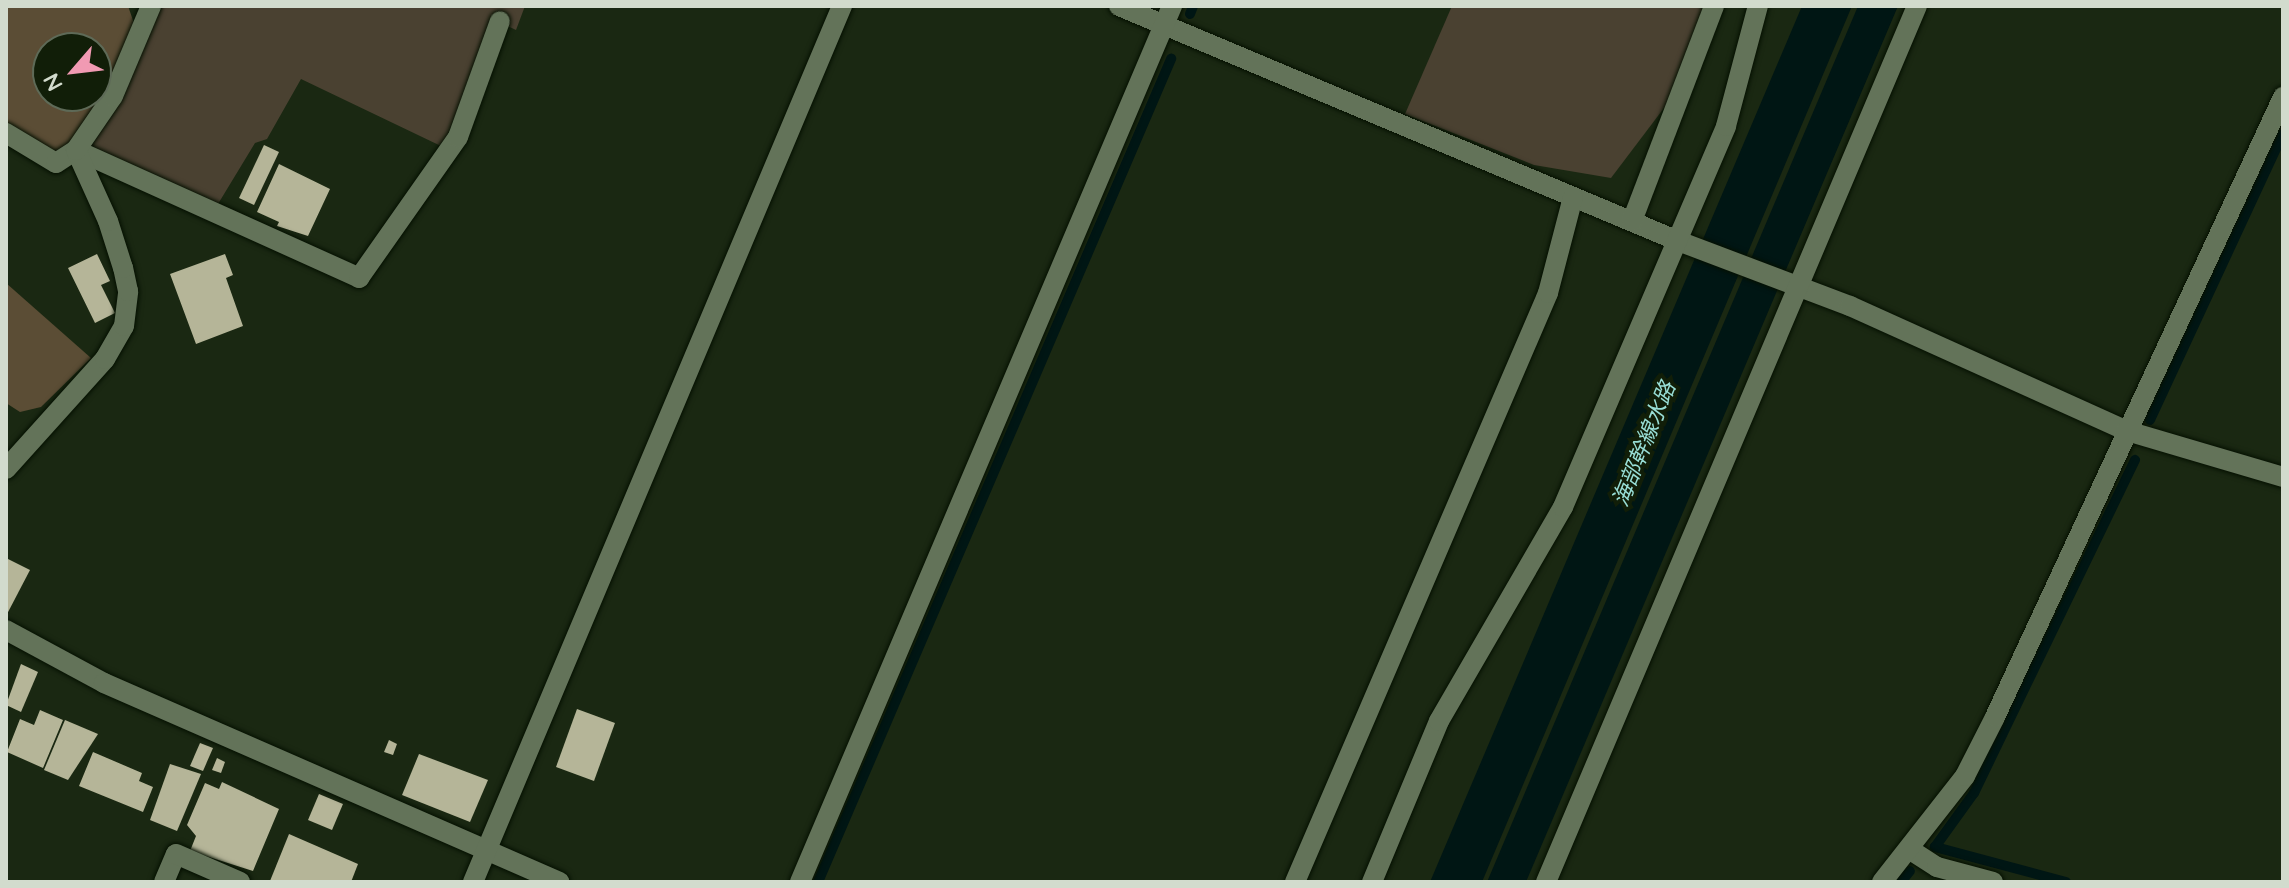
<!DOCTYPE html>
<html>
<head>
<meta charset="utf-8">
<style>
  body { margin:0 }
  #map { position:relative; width:2289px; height:888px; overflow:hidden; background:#1a2812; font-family:Quicksand,"Noto Sans JP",sans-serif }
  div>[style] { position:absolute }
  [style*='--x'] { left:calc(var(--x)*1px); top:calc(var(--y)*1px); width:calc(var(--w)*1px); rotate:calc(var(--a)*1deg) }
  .green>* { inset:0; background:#4a4131 }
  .forest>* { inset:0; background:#5b4d35 }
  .water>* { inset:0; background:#001614 }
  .stream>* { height:10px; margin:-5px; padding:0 5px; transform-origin:5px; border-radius:5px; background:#001614 }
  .building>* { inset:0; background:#b5b598 }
  .roads { filter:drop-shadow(0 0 2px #051000) drop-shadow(0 0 2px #051000) }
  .street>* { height:20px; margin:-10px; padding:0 10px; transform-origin:10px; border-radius:10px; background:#637359 }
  span { translate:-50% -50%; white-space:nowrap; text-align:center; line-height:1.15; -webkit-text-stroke:8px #111e08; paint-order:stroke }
  .water-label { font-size:22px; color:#98ded6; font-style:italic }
  .frame { position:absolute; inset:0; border:8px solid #d2dbcd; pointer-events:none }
  .north { position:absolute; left:32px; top:32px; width:80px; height:80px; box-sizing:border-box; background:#111e08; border:2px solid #5e6a57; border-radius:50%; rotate:242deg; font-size:22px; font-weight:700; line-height:32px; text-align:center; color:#d2dbcd }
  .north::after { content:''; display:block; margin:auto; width:28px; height:36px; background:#f19ab3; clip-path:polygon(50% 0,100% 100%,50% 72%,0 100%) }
</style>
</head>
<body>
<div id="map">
  <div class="green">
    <i style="clip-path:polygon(159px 6px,525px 6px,516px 30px,493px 19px,443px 147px,301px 79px,267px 139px,255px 143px,218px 204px,90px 148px,121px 99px)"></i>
    <i style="clip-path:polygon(1452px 6px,1708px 6px,1667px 104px,1611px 178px,1534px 165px,1405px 114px)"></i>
  </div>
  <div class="forest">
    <i style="clip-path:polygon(evenodd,6px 6px,128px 6px,135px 26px,105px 96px,68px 145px,54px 152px,6px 124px,6px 6px,48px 48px,96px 48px,96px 96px,48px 96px,48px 48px)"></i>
    <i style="clip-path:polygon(6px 283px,91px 358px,41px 407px,20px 412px,6px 403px)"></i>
  </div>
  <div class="water">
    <i style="clip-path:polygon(1802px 6px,1852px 6px,1482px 882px,1430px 882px)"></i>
    <i style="clip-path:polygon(1858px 6px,1898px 6px,1526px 882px,1487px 882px)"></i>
  </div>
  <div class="stream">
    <i style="--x:1190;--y:14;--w:9;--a:-69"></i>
    <i style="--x:2150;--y:420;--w:315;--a:-65.1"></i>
    <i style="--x:818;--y:882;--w:896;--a:-66.78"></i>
    <i style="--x:1901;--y:882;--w:14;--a:-51"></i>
    <i style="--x:2066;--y:882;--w:136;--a:-165"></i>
    <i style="--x:1935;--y:847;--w:67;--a:-54.2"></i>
    <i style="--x:1974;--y:793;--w:370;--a:-64.2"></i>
  </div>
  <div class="building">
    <i style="clip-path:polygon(264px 145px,279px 152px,254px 205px,239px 198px)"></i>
    <i style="clip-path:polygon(279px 164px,330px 189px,308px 236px,277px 226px,279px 222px,257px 212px)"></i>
    <i style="clip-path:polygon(97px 254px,110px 281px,101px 285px,115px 313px,95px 323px,68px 268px)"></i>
    <i style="clip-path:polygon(225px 254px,233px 275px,226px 278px,243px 326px,196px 344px,170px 274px)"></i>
    <i style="clip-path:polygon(6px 558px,30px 570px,6px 616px)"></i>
    <i style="clip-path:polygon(21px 664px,38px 672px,21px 712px,6px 705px)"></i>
    <i style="clip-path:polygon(577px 709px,615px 723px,594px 781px,556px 767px)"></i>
    <i style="clip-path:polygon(40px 710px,63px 720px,43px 768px,7px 752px,20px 719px,34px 725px)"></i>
    <i style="clip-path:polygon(65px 720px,98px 734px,68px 780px,44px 770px)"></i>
    <i style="clip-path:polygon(389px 740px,397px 744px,393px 755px,384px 752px)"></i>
    <i style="clip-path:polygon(200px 743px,213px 748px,203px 771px,190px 766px)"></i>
    <i style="clip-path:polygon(93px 752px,142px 773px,139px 781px,153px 787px,143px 812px,79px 786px)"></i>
    <i style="clip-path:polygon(419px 754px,488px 780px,470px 822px,402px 795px)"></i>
    <i style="clip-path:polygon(217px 758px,225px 762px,221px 773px,212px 770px)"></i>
    <i style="clip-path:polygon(170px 764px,201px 774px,177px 831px,150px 820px)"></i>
    <i style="clip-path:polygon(222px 782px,279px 809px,253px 871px,190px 851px,196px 836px,187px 825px,205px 783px,219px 789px)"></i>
    <i style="clip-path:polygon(319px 794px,343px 804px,332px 830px,308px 820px)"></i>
    <i style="clip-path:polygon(289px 834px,358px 864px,351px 882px,270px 881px)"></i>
  </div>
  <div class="roads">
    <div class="street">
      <i style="--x:1119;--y:6;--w:606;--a:22.8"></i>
      <i style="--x:1678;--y:241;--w:184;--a:20.7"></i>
      <i style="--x:1850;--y:306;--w:304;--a:24.3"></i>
      <i style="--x:2127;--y:431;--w:163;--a:16.4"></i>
      <i style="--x:6;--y:133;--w:58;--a:31"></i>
      <i style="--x:56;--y:163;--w:24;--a:-33"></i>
      <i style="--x:76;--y:150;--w:311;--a:24.3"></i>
      <i style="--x:359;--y:278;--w:172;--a:-54.9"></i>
      <i style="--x:458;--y:137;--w:123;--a:-70.1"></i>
      <i style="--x:1632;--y:221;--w:230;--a:-69.1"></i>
      <i style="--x:6;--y:469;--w:148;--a:-48"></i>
      <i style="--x:105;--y:359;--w:38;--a:-60"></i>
      <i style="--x:124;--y:326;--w:35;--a:-83"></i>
      <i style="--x:128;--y:291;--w:24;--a:-102"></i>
      <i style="--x:123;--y:268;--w:49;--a:-107.7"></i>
      <i style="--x:108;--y:221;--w:78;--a:-114.3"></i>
      <i style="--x:76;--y:150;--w:65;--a:-55.6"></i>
      <i style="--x:113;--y:96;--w:98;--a:-67.1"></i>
      <i style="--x:6;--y:630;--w:111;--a:28.4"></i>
      <i style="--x:104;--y:683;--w:497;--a:23.6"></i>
      <i style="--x:1909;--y:849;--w:33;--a:33"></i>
      <i style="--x:1937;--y:867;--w:58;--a:15"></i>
      <i style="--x:164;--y:882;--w:30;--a:-67"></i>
      <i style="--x:176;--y:854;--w:70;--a:23.6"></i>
      <i style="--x:473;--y:882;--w:951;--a:-67.16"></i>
      <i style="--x:800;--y:882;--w:952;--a:-66.99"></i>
      <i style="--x:1295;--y:882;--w:641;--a:-66.75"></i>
      <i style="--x:1548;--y:293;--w:99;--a:-75.4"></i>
      <i style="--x:1372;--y:882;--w:174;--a:-67.4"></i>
      <i style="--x:1439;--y:721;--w:247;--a:-59.9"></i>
      <i style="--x:1563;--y:507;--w:414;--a:-66.8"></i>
      <i style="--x:1726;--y:126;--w:124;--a:-75.1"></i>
      <i style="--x:1546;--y:882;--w:951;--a:-67.05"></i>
      <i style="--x:1882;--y:882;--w:135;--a:-51.9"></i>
      <i style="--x:1965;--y:776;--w:66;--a:-63"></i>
      <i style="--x:1995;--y:717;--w:684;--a:-65.08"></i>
    </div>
  </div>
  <div class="water-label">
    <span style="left:1644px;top:444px;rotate:-68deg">海部幹線水路</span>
  </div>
  <div class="frame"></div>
  <div class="north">N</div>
</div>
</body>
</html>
